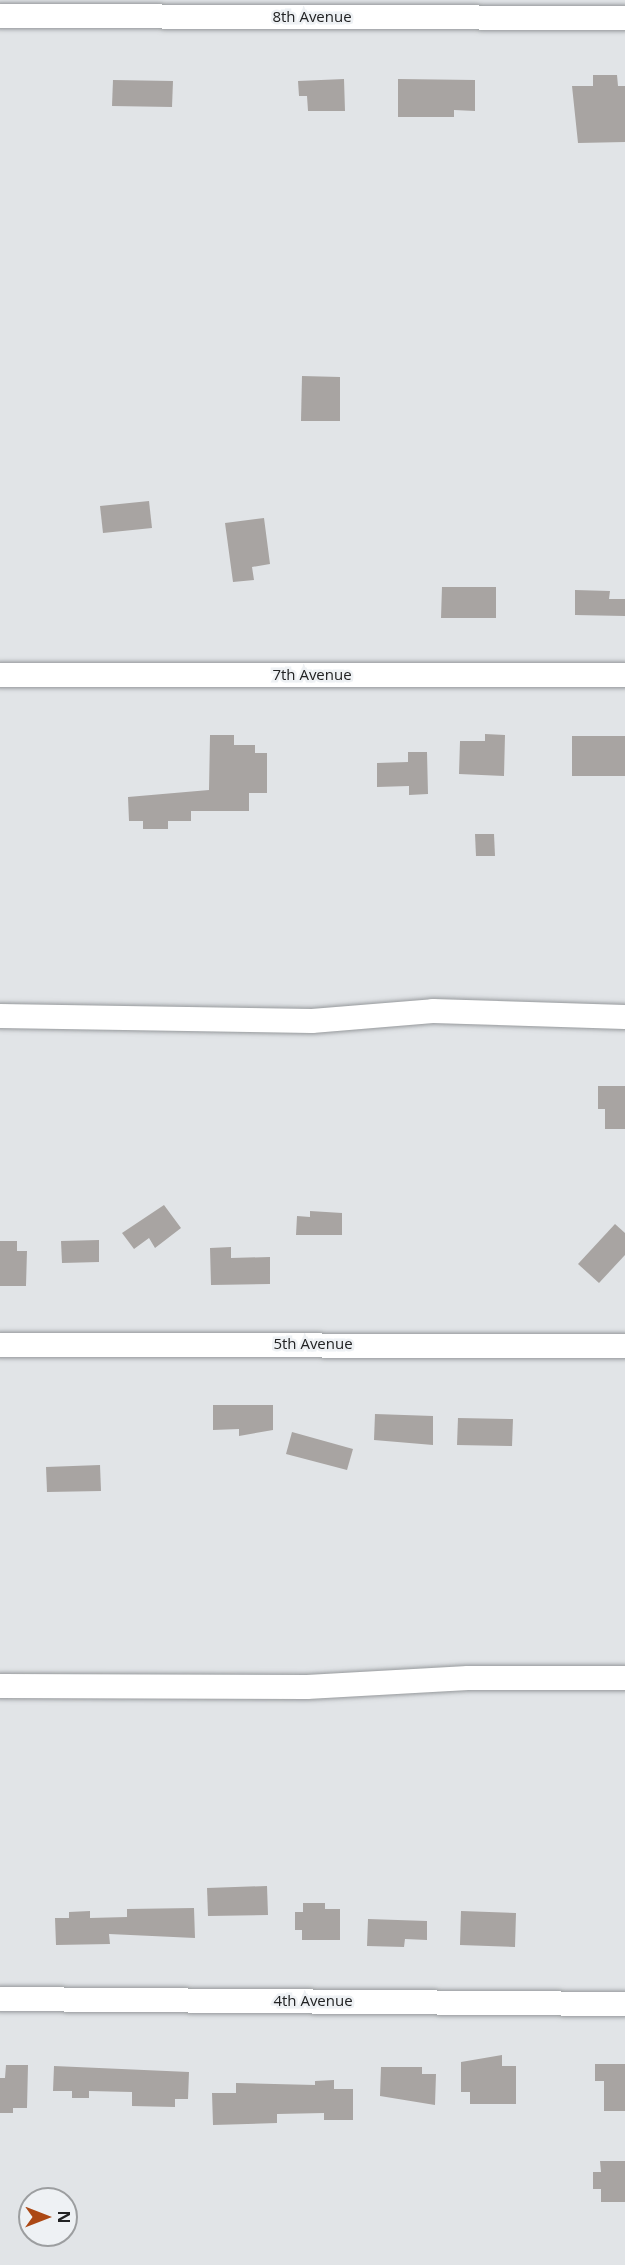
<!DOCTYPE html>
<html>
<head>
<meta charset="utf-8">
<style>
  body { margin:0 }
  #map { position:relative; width:625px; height:2265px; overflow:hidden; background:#e1e4e7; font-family:"Open Sans",sans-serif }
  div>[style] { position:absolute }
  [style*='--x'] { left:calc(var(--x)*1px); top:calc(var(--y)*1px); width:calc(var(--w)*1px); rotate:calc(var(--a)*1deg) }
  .building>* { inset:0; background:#a8a4a2 }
  .roads { filter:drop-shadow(0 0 2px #96999c) drop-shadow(0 0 2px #96999c) }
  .minor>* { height:24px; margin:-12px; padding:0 12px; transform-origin:12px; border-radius:12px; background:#fff }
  span { translate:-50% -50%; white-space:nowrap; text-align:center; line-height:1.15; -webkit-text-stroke:5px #eef1f4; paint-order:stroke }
  .street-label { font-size:15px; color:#212223 }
  .north { position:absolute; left:18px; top:2187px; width:60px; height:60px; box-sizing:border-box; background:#eef1f4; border:2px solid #9c9ea0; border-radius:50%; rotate:90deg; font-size:16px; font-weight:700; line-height:24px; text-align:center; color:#212223 }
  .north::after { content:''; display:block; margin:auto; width:21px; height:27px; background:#ac4814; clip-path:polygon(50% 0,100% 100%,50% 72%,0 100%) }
</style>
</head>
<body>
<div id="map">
  <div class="building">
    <i style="clip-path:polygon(593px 75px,617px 75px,618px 86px,625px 86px,625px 142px,578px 143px,572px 86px,593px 86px)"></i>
    <i style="clip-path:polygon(344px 79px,345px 111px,308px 111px,307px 96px,299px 96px,298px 81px)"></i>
    <i style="clip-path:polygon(398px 79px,475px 80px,475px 111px,454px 110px,454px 117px,398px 117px)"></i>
    <i style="clip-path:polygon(113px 80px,173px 81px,172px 107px,112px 106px)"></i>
    <i style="clip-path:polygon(302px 376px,340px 377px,340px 421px,301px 421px)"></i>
    <i style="clip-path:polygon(149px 501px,152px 528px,103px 533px,100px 506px)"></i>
    <i style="clip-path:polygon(264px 518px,270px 564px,252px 567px,254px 580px,233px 582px,225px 523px)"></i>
    <i style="clip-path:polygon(442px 587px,496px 587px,496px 618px,441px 618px)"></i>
    <i style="clip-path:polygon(575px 590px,610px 591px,609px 599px,625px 599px,625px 616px,575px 615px)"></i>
    <i style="clip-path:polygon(485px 734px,505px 735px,504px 776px,459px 774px,460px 741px,485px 741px)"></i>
    <i style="clip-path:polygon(210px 735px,234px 735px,234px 745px,255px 745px,255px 753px,267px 753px,267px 793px,249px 793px,249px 811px,191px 811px,191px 821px,168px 821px,168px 829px,143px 829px,143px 821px,129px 821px,128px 797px,209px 790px)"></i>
    <i style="clip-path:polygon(572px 736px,625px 736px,625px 776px,572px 776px)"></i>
    <i style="clip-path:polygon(408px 752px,427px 752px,428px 794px,409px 795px,409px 786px,377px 787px,377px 763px,408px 762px)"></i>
    <i style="clip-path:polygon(475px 834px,494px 834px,495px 856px,476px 856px)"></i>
    <i style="clip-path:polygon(598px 1086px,625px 1086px,625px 1129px,605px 1129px,605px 1109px,598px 1109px)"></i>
    <i style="clip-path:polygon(164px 1205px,181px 1228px,155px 1248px,149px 1238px,134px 1249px,122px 1233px)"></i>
    <i style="clip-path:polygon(310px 1211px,342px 1213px,342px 1235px,296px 1235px,297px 1216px,310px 1217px)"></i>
    <i style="clip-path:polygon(615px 1224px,625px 1233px,625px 1255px,599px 1283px,578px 1264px)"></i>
    <i style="clip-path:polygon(99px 1240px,99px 1262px,62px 1263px,61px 1241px)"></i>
    <i style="clip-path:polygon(0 1241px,17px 1241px,17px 1251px,27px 1251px,26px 1286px,0 1286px)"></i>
    <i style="clip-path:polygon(231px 1247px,231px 1258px,270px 1257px,270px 1284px,211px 1285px,210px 1248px)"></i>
    <i style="clip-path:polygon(213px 1405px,273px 1405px,273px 1430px,239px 1436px,239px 1429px,213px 1430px)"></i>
    <i style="clip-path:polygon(375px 1414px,433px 1416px,433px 1445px,374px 1440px)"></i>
    <i style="clip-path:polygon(458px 1418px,513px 1419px,512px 1446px,457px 1445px)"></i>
    <i style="clip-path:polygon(292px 1432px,353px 1449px,347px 1470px,286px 1454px)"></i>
    <i style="clip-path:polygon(100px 1465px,101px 1491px,47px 1492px,46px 1467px)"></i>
    <i style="clip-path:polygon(267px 1886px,268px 1915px,208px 1916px,207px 1888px)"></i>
    <i style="clip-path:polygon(303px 1903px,325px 1903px,325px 1909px,340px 1909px,340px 1940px,302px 1940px,302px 1930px,295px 1930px,295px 1912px,303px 1912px)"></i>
    <i style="clip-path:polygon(194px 1908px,195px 1938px,109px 1934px,110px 1944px,56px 1945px,55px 1918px,69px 1918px,69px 1912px,90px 1911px,90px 1918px,127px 1917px,127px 1909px)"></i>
    <i style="clip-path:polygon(461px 1911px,516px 1913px,515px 1947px,460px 1945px)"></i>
    <i style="clip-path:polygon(368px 1919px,427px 1921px,427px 1940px,405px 1939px,404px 1947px,367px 1946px)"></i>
    <i style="clip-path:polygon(502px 2055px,502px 2066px,516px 2066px,516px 2104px,470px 2104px,470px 2092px,461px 2092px,461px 2062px)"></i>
    <i style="clip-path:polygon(595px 2064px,625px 2064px,625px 2111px,604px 2111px,604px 2081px,595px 2081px)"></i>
    <i style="clip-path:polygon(6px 2065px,28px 2065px,27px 2108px,13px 2108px,13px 2113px,0 2113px,0 2078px,5px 2078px)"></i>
    <i style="clip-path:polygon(54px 2066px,189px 2072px,188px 2099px,175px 2099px,175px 2107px,132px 2106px,132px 2092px,89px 2091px,89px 2098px,72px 2098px,72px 2091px,53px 2091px)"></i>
    <i style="clip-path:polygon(381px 2067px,422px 2067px,422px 2074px,436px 2074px,435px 2105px,380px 2096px)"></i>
    <i style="clip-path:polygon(334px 2080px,334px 2089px,353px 2089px,353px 2120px,324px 2120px,324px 2113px,277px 2114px,277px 2123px,213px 2125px,212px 2093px,236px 2093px,236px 2083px,315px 2085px,315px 2081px)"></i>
    <i style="clip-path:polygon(600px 2161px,625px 2161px,625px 2202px,601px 2202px,601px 2189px,593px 2189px,593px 2172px,601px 2172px)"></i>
  </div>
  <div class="roads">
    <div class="minor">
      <i style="--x:0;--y:16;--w:625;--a:0.18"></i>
      <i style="--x:0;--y:675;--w:625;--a:0"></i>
      <i style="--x:0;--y:1016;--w:312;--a:0.9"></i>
      <i style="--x:312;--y:1021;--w:121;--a:-4.7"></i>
      <i style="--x:433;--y:1011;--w:192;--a:1.8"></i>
      <i style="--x:0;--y:1345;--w:625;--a:0.09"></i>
      <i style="--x:0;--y:1686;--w:307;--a:0.2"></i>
      <i style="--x:307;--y:1687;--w:161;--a:-3.2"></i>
      <i style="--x:468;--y:1678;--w:157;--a:0"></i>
      <i style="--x:0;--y:1999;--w:625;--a:0.46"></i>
    </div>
  </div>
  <div class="street-label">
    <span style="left:312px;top:17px">8th Avenue</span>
    <span style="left:312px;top:675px">7th Avenue</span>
    <span style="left:313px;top:1344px">5th Avenue</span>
    <span style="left:313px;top:2001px">4th Avenue</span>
  </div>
  <div class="north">N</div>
</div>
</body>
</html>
